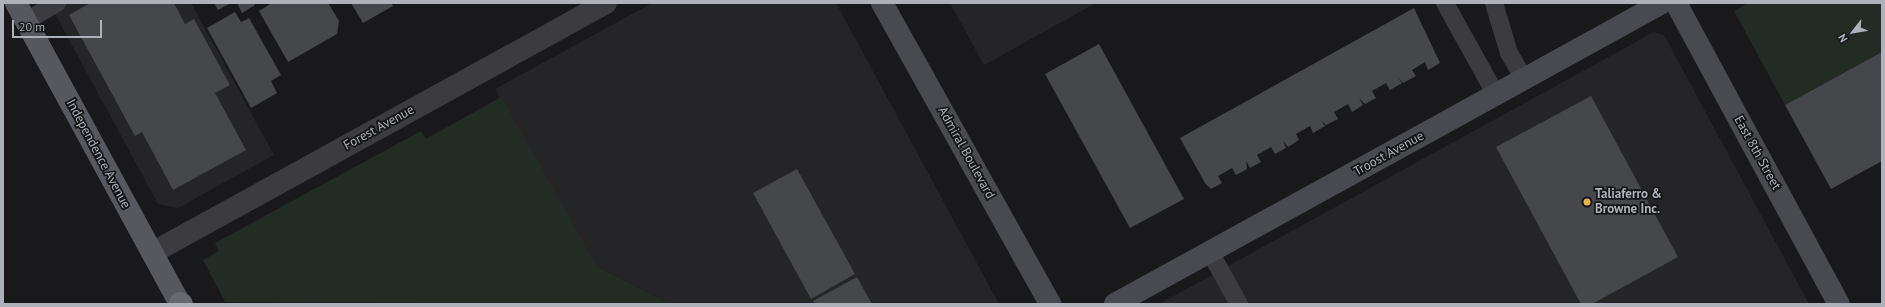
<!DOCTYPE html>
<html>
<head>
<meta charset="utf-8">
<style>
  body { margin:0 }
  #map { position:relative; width:1885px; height:307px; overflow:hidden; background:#19191b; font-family:"PT Sans",sans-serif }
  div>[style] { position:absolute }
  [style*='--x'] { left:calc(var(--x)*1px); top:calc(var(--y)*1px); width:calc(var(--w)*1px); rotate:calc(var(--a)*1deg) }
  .built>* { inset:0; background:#252528 }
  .green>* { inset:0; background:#232b25 }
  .building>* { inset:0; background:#46474b }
  .lane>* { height:18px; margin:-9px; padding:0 9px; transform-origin:9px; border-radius:9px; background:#3b3b40 }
  .street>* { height:22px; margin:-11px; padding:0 11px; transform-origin:11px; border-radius:11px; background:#3b3b40 }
  .secondary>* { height:22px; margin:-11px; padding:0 11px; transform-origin:11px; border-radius:11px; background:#494a50 }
  .primary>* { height:22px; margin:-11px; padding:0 11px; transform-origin:11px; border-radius:11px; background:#57585f }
  .highway>* { height:22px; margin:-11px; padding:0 11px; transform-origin:11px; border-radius:11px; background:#676971 }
  .dots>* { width:11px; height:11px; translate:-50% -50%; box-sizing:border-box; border:2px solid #141416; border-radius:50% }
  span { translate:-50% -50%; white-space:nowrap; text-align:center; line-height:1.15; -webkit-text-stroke:3.5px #141416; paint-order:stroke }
  .street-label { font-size:13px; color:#adb1ba }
  .poi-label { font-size:13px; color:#adb1ba; font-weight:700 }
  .left { translate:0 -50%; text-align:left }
  .frame { position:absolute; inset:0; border:4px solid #adb1ba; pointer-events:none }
  .north { position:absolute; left:1833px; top:12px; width:40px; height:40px; -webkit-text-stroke:3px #141416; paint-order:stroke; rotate:239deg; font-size:11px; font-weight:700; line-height:16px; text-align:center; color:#adb1ba }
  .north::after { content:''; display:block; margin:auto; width:14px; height:18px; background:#adb1ba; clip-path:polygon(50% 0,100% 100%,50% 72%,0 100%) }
  .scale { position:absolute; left:12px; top:20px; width:90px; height:18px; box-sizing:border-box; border:2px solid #adb1ba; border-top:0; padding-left:5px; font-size:12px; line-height:14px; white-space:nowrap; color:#adb1ba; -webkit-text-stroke:3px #141416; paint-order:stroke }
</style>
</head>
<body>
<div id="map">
  <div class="built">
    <i style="clip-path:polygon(49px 3px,191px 3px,274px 155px,178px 208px,158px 204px)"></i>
    <i style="clip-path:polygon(652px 3px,836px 3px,999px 304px,671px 304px,598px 267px,495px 89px)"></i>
    <i style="clip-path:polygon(950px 3px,1096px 3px,984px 65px)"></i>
    <i style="clip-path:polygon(1654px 32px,1664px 35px,1809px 304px,1159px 304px)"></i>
  </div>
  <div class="green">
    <i style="clip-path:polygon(1748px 3px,1882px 3px,1882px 52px,1785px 105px,1734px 11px)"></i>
    <i style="clip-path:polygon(501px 97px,598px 267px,671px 304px,225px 302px,203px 260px,219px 251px,215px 243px,421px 131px,426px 139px)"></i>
  </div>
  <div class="building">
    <i style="clip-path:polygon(90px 3px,174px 3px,185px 24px,194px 19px,230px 85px,215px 93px,246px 150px,173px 190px,142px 132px,135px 136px,69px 15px)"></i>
    <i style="clip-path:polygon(214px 3px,231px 3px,218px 10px)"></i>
    <i style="clip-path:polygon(237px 3px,254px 3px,255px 5px,242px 13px)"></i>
    <i style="clip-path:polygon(272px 3px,328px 3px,339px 21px,337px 34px,288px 62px,259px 11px)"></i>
    <i style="clip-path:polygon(351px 3px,391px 3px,393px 6px,363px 23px)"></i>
    <i style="clip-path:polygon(1414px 8px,1440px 63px,1428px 70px,1425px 62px,1412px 70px,1416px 76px,1403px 83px,1398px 77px,1402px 83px,1390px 90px,1386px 83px,1372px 91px,1376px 98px,1365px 104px,1359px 98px,1363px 105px,1352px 112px,1348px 104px,1334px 112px,1338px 119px,1326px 125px,1321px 120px,1325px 126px,1313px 133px,1310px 126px,1296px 134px,1299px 140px,1288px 147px,1283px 141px,1286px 148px,1275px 154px,1271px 147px,1257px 155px,1261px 162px,1250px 168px,1246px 161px,1247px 169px,1236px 175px,1232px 168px,1218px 176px,1222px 183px,1211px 189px,1205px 183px,1180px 138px)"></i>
    <i style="clip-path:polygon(235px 12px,241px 22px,249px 18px,281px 75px,271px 81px,277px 93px,251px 108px,207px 28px)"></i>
    <i style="clip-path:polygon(1099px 44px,1184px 199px,1130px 228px,1045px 74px)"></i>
    <i style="clip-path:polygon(1882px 52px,1882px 161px,1831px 189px,1785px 105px)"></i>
    <i style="clip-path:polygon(1591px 96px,1678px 257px,1592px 304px,1581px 304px,1496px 147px)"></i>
    <i style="clip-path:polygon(797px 169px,855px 274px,811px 299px,753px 193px)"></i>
    <i style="clip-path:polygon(857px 277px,872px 304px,815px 304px,813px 301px)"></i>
  </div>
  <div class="lane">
    <i style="--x:1445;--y:3;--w:105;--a:61"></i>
    <i style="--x:1494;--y:3;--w:52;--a:73.3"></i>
    <i style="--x:1509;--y:53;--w:30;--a:60"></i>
    <i style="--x:26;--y:21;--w:36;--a:-30"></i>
    <i style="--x:1210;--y:252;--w:60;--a:60.9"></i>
  </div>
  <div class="street">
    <i style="--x:152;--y:253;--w:518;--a:-28.84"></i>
  </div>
  <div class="secondary">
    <i style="--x:882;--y:3;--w:345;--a:60.8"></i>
    <i style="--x:1676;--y:3;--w:342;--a:61.6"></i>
    <i style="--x:1115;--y:304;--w:624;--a:-28.82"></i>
  </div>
  <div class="primary">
    <i style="--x:16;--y:3;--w:343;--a:61.4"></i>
  </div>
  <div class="highway">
    <i style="--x:180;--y:303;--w:2;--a:27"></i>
  </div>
  <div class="dots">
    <i style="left:1587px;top:202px;background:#e9b444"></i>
  </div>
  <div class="street-label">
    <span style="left:379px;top:128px;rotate:-29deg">Forest Avenue</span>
    <span style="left:966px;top:153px;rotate:61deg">Admiral Boulevard</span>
    <span style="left:1757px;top:153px;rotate:61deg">East 8th Street</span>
    <span style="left:98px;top:154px;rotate:62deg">Independence Avenue</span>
    <span style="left:1389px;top:154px;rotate:-29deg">Troost Avenue</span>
  </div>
  <div class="poi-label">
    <span class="left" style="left:1595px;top:202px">Taliaferro &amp;<br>Browne Inc.</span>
  </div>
  <div class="frame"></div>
  <div class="north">N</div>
  <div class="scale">20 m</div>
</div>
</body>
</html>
